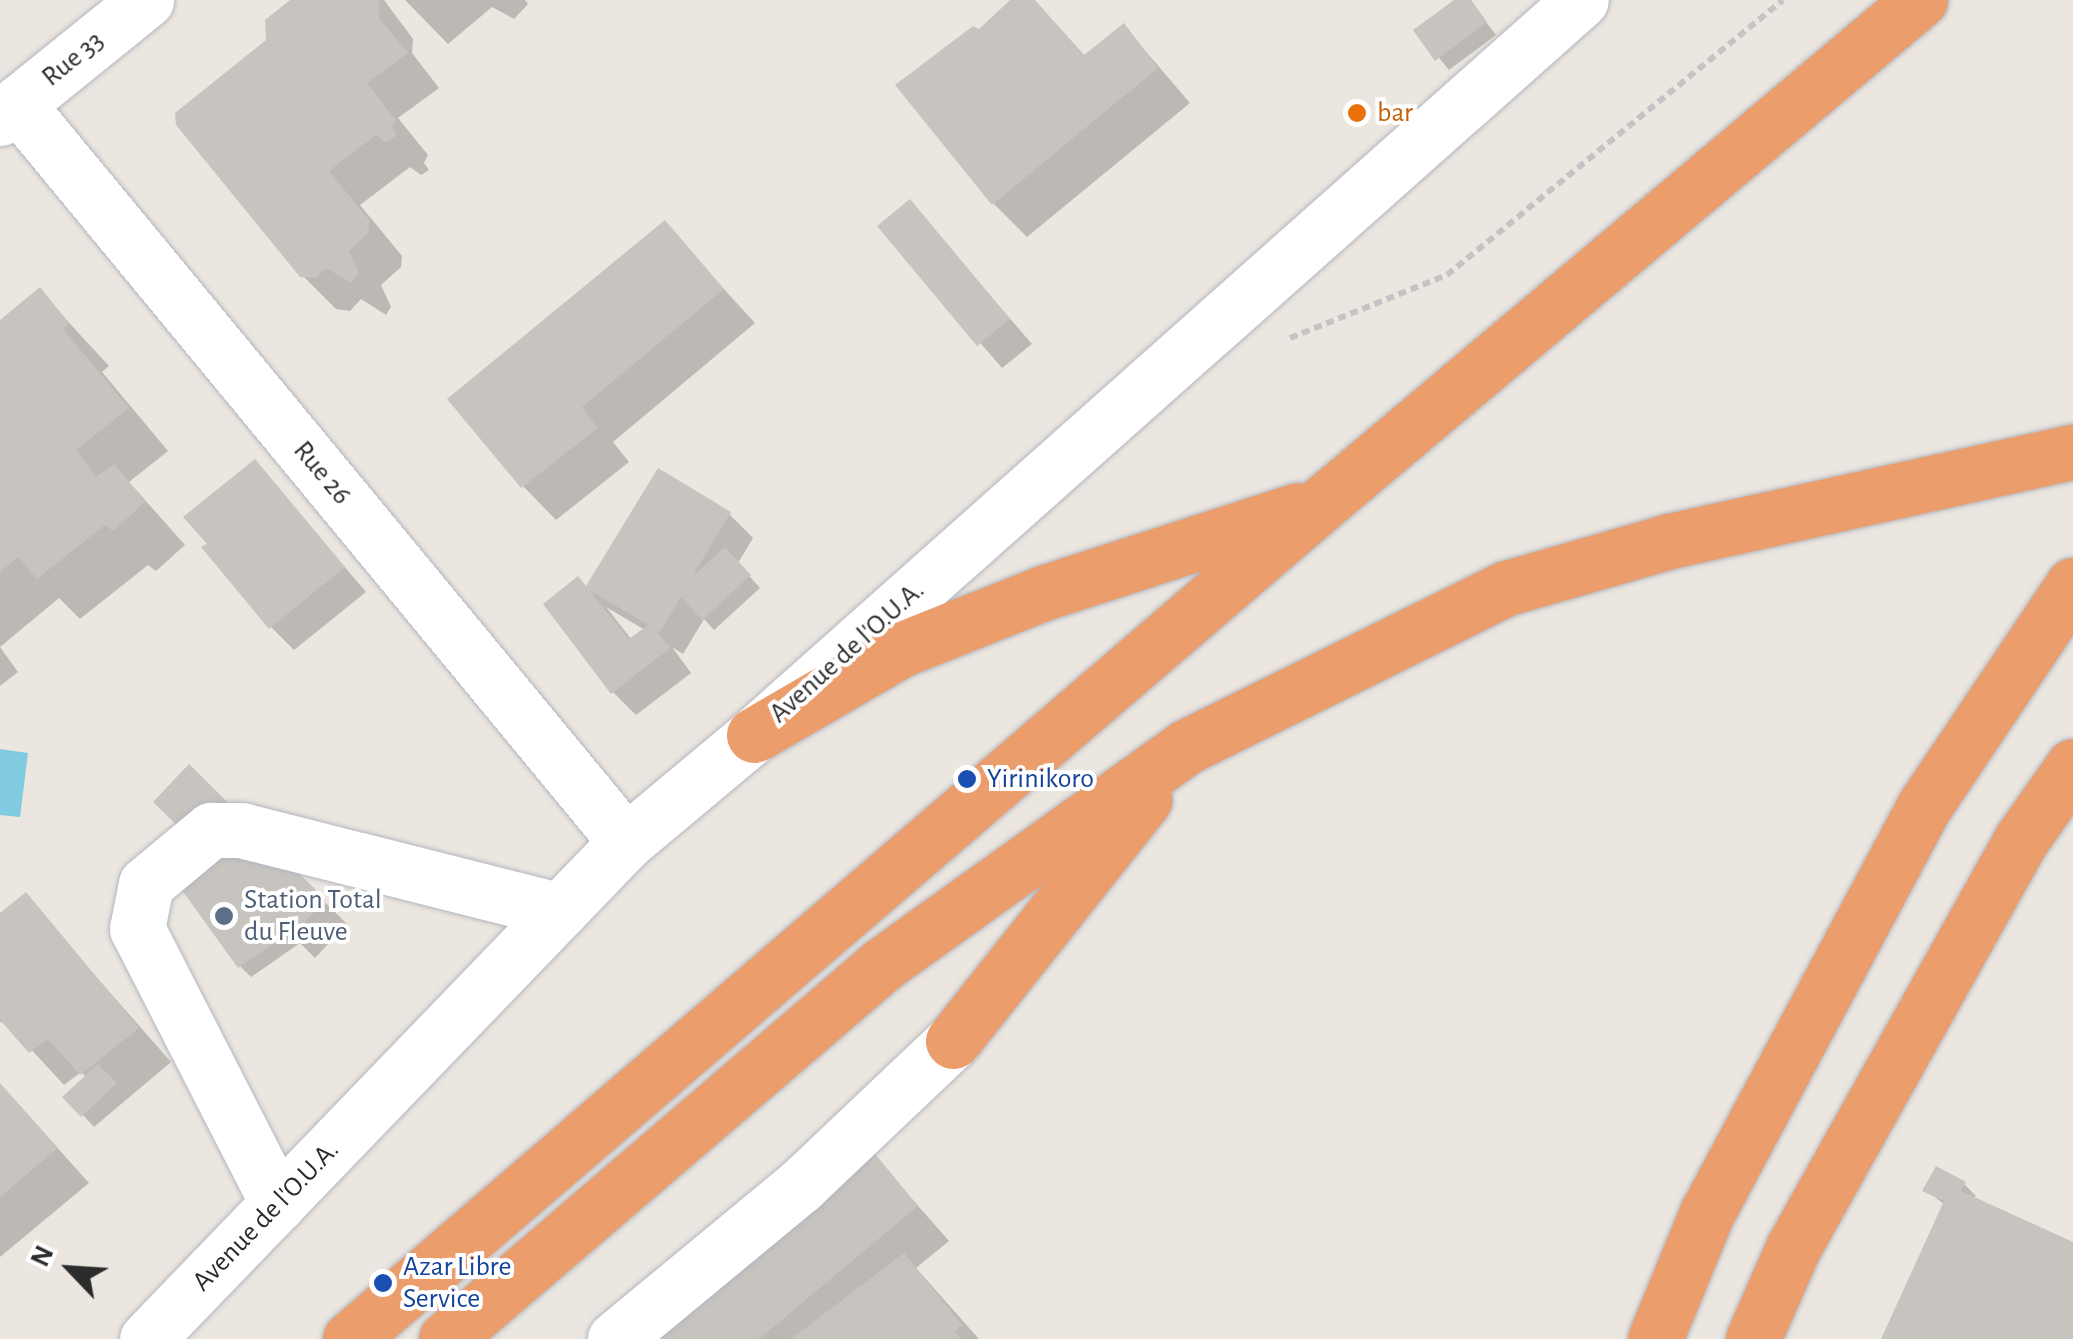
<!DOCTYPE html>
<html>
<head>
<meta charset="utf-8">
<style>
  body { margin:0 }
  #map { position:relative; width:2073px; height:1339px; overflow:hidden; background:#ece6e0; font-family:"Alegreya Sans",sans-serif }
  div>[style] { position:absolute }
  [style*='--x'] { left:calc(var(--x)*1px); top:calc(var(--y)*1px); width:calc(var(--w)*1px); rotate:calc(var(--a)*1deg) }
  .water>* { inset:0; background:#80cbe0 }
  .shadow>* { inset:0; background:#0003 }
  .building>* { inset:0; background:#c7c3bf }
  .path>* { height:6px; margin-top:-3px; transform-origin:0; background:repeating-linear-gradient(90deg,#c4c4c4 0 8px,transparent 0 13px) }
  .roads { filter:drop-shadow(0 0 2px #b3b6be) drop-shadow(0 0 2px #b3b6be) }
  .minor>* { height:55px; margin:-27.5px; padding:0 27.5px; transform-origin:27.5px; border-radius:27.5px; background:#fff }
  .highway>* { height:55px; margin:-27.5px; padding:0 27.5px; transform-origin:27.5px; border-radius:27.5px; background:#eb9d6c }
  .dots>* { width:28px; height:28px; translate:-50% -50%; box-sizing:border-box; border:5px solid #fff; border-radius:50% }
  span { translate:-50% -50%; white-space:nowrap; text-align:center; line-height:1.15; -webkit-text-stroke:8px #fff; paint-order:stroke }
  .street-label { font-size:28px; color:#2c2c2c }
  .food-label { font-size:28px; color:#c56008 }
  .left { translate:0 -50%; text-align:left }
  .transit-label { font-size:28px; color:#164399 }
  .service-label { font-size:28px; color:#4e5e75 }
  .north { position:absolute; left:20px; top:1219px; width:100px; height:100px; -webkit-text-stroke:8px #fff; paint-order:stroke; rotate:295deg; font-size:28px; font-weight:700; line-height:40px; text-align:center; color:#2c2c2c }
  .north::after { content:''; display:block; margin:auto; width:35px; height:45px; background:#2c2c2c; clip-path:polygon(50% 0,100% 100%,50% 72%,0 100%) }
</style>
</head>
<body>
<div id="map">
  <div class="water">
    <i style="clip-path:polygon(0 749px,28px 753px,20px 817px,0 815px)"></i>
  </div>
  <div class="shadow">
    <i style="clip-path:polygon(294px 0,384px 0,413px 39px,412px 53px,439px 88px,398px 118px,428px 155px,424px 163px,429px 170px,421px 175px,410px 167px,360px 205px,402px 256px,401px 267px,381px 285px,391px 307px,386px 315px,361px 299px,350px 311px,336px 309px,302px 275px,269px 41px)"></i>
    <i style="clip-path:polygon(405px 0,525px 0,528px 4px,514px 19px,492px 7px,448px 44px)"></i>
    <i style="clip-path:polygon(1014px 0,1033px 0,1086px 57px,1124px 26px,1190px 103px,1027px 237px,994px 204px)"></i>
    <i style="clip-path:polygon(1458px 0,1469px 0,1496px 35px,1449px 70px,1417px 31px)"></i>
    <i style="clip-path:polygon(909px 202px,1032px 344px,1002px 368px,880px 227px)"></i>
    <i style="clip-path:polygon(664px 224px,755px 323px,613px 442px,629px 462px,556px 520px,523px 486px)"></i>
    <i style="clip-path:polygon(39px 290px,109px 366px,102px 372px,168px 451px,129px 482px,185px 545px,156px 571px,148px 565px,80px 619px,59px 598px,0 647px,0 323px)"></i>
    <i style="clip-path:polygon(255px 462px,366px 592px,294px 650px,271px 627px)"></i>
    <i style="clip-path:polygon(evenodd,729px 514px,753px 538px,738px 563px,760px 588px,714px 630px,704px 619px,683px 654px,672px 647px,691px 673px,636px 715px,613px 692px,588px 589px,729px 514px,606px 607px,645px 630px,632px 640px,606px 607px)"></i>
    <i style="clip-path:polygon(0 647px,18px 672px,0 686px)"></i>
    <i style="clip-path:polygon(189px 768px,347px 924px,315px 958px,300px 943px,251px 977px,240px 966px)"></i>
    <i style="clip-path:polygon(25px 896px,171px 1062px,94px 1127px,66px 1097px,87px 1078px,81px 1072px,64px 1085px,4px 1020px,0 1023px,0 916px)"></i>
    <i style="clip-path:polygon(0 1084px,89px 1183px,0 1257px)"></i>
    <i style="clip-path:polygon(862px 1142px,949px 1241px,916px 1268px,979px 1339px,627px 1339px)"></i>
    <i style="clip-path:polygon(1964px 1184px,1976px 1196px,1973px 1199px,2073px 1245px,2073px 1339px,1883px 1339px,1945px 1205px,1926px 1190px)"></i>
  </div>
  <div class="building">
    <i style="clip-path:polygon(290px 0,379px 0,379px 18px,408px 53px,367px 83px,396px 120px,392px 128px,397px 135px,386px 143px,376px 135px,329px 171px,370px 221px,368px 233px,349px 251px,359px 273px,351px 283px,326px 268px,316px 278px,300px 277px,176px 125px,175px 113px,266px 40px,265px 20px)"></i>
    <i style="clip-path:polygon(1010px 0,1035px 0,1084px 55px,1124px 23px,1158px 68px,992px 205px,895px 85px,973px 26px,979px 29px)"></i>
    <i style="clip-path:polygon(1454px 0,1471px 0,1487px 22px,1435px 61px,1413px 30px)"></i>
    <i style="clip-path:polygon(910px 199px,1010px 319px,977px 346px,877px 226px)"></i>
    <i style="clip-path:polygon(665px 220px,724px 289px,582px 407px,598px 428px,521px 488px,447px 399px)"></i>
    <i style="clip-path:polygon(40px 287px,69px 323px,63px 329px,129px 408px,76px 450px,96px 477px,115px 464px,145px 502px,113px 531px,105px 525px,37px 579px,18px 557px,0 572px,0 320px)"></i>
    <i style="clip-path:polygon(255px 459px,345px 567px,269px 629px,201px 547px,207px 544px,183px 517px)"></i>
    <i style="clip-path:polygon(evenodd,658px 468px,731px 512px,692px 577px,725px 547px,751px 575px,702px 620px,681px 597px,660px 632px,656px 630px,670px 648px,611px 694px,543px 604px,578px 576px,586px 586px,658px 468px,589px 590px,648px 625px,629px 639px,589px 590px)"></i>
    <i style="clip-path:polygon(189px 764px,326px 900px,290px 937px,287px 934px,238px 968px,166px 868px,198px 846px,153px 802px)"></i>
    <i style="clip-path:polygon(26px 892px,139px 1028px,80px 1075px,48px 1039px,29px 1053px,0 1020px,0 913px)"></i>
    <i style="clip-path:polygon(98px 1064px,117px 1083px,81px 1117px,62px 1097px)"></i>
    <i style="clip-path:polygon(0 1083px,58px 1148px,0 1197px)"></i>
    <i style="clip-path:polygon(862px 1138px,918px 1206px,759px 1339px,623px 1339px)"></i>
    <i style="clip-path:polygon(1936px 1166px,1966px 1182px,1961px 1191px,2073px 1242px,2073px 1339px,1881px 1339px,1944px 1201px,1922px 1191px)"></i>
    <i style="clip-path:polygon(904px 1253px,962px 1325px,955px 1331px,961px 1339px,791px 1339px)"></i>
  </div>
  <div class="path">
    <i style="--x:1290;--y:338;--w:169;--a:-21.9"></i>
    <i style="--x:1447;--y:275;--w:434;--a:-39.3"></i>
  </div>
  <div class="roads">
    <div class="minor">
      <i style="--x:17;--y:104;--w:957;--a:50.47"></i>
      <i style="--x:0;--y:118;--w:188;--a:-38.9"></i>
      <i style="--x:278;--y:1204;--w:309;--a:-117.1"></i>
      <i style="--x:137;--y:929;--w:46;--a:-78.7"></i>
      <i style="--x:146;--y:884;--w:85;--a:-39.7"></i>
      <i style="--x:211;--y:830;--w:30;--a:0"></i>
      <i style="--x:241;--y:830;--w:329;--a:14.2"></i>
      <i style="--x:147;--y:1339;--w:690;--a:-46.06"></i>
      <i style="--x:626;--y:842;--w:167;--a:-39.9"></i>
      <i style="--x:754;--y:735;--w:1106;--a:-41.63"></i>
      <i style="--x:615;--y:1339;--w:240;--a:-39.6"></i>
      <i style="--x:800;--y:1186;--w:211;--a:-43.5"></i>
    </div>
    <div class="highway">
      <i style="--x:754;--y:735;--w:169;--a:-30.2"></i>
      <i style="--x:900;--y:650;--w:154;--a:-21.7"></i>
      <i style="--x:1043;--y:593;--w:268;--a:-18"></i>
      <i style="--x:953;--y:1041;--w:308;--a:-51.6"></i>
      <i style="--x:350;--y:1339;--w:1286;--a:-40.68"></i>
      <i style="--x:1325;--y:501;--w:778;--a:-40.1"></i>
      <i style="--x:446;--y:1339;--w:576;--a:-40.63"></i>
      <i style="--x:883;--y:964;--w:373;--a:-35.6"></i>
      <i style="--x:1186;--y:747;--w:358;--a:-26.4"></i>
      <i style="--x:1507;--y:588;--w:170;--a:-16.1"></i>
      <i style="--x:1670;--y:541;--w:413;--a:-12.5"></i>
      <i style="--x:1655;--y:1339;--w:136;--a:-67.6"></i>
      <i style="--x:1707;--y:1213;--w:463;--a:-61.9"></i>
      <i style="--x:1925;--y:805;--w:265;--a:-56.1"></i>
      <i style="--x:1753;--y:1339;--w:99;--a:-66.3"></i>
      <i style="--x:1793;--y:1248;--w:467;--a:-60.8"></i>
      <i style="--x:2021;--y:840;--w:90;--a:-54.9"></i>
    </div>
  </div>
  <div class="dots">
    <i style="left:1357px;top:113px;background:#e8710a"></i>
    <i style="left:967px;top:779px;background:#1a4fb4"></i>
    <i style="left:224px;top:916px;background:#5c6f8a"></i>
    <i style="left:383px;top:1283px;background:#1a4fb4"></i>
  </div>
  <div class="street-label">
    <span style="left:73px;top:59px;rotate:-39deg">Rue 33</span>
    <span style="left:322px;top:473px;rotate:50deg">Rue 26</span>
    <span style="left:847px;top:652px;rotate:-42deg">Avenue de l'O.U.A.</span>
    <span style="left:266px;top:1216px;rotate:-46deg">Avenue de l'O.U.A.</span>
  </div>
  <div class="food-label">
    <span class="left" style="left:1377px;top:113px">bar</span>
  </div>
  <div class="transit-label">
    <span class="left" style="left:987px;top:779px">Yirinikoro</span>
    <span class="left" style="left:403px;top:1283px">Azar Libre<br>Service</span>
  </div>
  <div class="service-label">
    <span class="left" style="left:244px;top:916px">Station Total<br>du Fleuve</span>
  </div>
  <div class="north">N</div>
</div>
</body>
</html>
